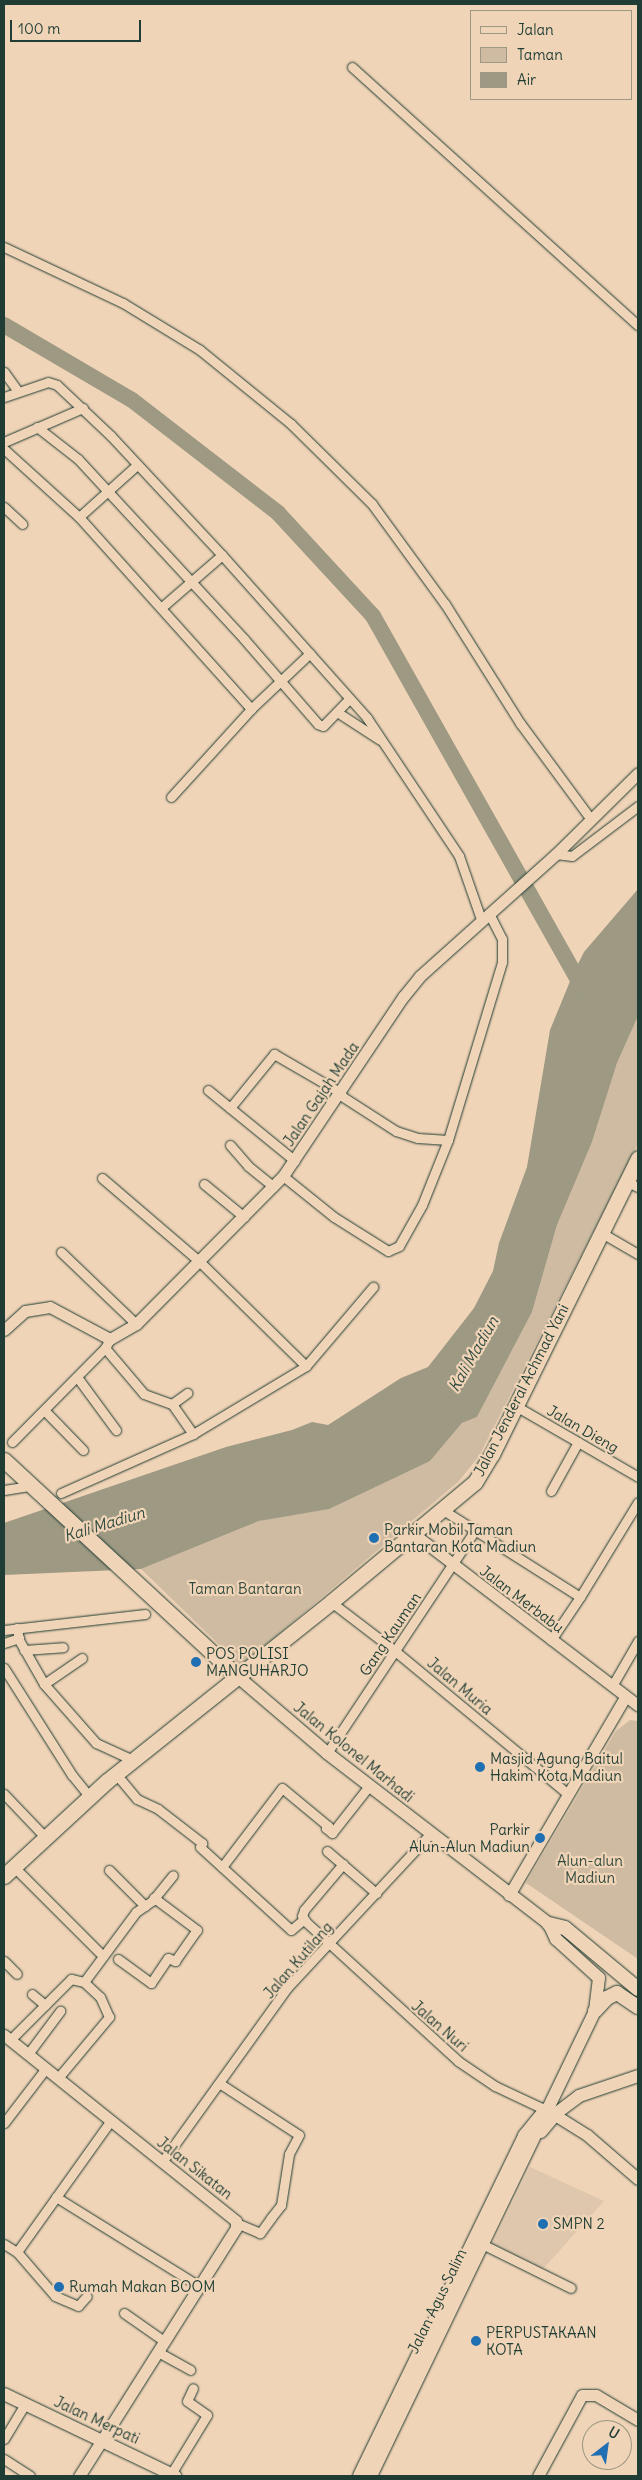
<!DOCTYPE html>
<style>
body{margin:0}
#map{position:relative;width:642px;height:2480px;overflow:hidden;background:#f0d4b7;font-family:Delius,sans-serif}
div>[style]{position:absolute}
.built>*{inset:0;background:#dec7ac}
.green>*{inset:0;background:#cebba2}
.water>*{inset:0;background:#9d9983}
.river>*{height:16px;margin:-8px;padding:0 8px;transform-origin:8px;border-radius:8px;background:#9d9983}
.roads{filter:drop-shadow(0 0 1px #1f3d34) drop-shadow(0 0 1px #1f3d34)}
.minor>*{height:9px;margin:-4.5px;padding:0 4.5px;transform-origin:4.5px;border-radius:4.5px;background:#f0d4b7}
.tertiary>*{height:11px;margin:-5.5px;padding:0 5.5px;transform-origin:5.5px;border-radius:5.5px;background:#f0d4b7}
.secondary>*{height:12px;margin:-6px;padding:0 6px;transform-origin:6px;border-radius:6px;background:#f0d4b7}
.primary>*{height:14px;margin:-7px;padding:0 7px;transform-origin:7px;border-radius:7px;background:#f0d4b7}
.trunk>*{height:15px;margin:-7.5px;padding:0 7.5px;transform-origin:7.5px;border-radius:7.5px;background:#f0d4b7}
.dots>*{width:14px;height:14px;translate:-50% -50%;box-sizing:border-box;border:2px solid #f0d4b7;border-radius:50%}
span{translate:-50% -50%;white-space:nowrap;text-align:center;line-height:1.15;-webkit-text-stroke:4.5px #f0d4b7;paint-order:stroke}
.street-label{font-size:15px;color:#1f3d34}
.poi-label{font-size:15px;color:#1f3d34}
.left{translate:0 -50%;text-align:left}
.right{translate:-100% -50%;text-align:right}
.park-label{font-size:15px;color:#304a3f}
.water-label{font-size:16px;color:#324b40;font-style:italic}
.frame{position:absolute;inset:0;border:5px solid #1f3d34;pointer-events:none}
.legend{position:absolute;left:470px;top:10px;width:162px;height:90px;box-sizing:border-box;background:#f0d4b7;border:1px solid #9c9883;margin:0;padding:6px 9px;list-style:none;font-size:15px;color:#1f3d34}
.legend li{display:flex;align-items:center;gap:10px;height:25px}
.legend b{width:25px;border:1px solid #9c9883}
.north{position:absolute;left:582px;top:2420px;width:50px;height:50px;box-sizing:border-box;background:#f0d4b7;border:1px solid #9c9883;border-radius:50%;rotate:30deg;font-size:14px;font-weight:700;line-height:20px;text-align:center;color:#1f3d34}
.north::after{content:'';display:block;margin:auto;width:18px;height:22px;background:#1f6fb2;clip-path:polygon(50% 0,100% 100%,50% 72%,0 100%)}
.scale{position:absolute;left:10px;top:20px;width:131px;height:22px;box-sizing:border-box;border:2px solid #1f3d34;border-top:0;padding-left:6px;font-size:15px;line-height:18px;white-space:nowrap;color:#1f3d34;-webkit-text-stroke:4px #f0d4b7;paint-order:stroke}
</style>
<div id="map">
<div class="built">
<i style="clip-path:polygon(530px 2167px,604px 2201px,543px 2269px,491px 2247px)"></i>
</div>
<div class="green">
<i style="clip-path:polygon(638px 1016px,638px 1144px,479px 1456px,459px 1481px,241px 1666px,141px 1569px,259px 1521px,281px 1516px,430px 1461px,462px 1423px,477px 1417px,532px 1312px,557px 1225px,592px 1142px,617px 1063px)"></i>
<i style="clip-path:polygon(630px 1720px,638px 1721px,638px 1959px,526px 1883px,616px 1731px)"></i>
</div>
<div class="water">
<i style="clip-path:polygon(638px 889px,638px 1016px,617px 1063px,592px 1142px,557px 1225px,532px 1312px,477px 1417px,462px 1423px,430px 1461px,329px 1509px,259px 1521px,141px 1569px,4px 1575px,4px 1523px,226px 1447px,292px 1430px,312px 1422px,328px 1425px,401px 1378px,428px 1367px,474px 1308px,493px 1271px,499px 1243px,527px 1167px,550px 1030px,573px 974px,584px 952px)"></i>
</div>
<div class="river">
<i style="left:4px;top:325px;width:148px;rotate:30.4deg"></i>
<i style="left:132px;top:400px;width:185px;rotate:37.7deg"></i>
<i style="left:278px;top:513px;width:140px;rotate:47.3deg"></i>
<i style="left:373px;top:616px;width:430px;rotate:60.6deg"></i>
</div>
<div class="roads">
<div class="minor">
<i style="left:352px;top:67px;width:385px;rotate:42.1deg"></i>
<i style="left:4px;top:247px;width:132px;rotate:25.2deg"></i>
<i style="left:123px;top:303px;width:90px;rotate:31.4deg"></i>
<i style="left:200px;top:350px;width:117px;rotate:39.1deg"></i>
<i style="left:291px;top:424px;width:114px;rotate:44.6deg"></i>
<i style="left:372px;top:504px;width:124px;rotate:53.9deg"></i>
<i style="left:445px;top:604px;width:141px;rotate:57.8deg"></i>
<i style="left:520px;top:723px;width:118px;rotate:53.6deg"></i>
<i style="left:4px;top:372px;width:22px;rotate:54deg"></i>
<i style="left:4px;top:397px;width:46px;rotate:-18.8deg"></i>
<i style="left:48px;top:382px;width:9px;rotate:18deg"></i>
<i style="left:57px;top:385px;width:74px;rotate:43.4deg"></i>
<i style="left:111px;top:436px;width:163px;rotate:47deg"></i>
<i style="left:222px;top:555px;width:218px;rotate:48.3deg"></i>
<i style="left:367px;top:718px;width:166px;rotate:56.3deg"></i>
<i style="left:459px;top:856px;width:67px;rotate:70.8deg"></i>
<i style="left:37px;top:427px;width:52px;rotate:38deg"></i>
<i style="left:78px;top:459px;width:245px;rotate:47.3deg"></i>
<i style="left:244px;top:639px;width:113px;rotate:49deg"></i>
<i style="left:318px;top:724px;width:5px;rotate:22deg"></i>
<i style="left:323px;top:726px;width:37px;rotate:-46deg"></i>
<i style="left:4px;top:442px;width:86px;rotate:-23.3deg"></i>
<i style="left:4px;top:449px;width:101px;rotate:42.2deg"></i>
<i style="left:79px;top:517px;width:258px;rotate:48.1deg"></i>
<i style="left:4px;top:507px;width:25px;rotate:43deg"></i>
<i style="left:79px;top:517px;width:78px;rotate:-41.9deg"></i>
<i style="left:162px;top:607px;width:79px;rotate:-40.9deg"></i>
<i style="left:337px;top:712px;width:51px;rotate:33.1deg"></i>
<i style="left:171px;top:797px;width:119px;rotate:-47.7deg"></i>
<i style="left:251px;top:709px;width:81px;rotate:-43.5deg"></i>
<i style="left:556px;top:854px;width:16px;rotate:7deg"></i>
<i style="left:572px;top:856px;width:83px;rotate:-37.1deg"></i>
<i style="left:208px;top:1090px;width:112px;rotate:39.2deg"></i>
<i style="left:340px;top:1095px;width:67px;rotate:32.7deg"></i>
<i style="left:396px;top:1131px;width:23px;rotate:18deg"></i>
<i style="left:418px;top:1138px;width:30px;rotate:4deg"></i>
<i style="left:230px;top:1108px;width:70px;rotate:-50.8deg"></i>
<i style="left:274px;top:1054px;width:78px;rotate:30.2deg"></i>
<i style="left:230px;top:1145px;width:28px;rotate:49deg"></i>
<i style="left:248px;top:1166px;width:33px;rotate:39deg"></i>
<i style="left:283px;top:1176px;width:65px;rotate:38.8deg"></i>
<i style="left:334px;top:1217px;width:64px;rotate:32.2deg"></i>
<i style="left:388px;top:1251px;width:12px;rotate:-24deg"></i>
<i style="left:399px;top:1246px;width:47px;rotate:-60.7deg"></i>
<i style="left:422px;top:1205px;width:70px;rotate:-68.2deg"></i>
<i style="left:448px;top:1140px;width:186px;rotate:-73.1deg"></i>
<i style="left:502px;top:962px;width:23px;rotate:-90deg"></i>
<i style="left:502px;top:939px;width:29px;rotate:-117deg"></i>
<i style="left:102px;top:1178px;width:129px;rotate:40.6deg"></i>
<i style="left:200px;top:1262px;width:148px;rotate:44.5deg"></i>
<i style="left:626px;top:1181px;width:13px;rotate:27deg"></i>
<i style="left:204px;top:1184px;width:52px;rotate:39.5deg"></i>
<i style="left:600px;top:1232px;width:44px;rotate:30.1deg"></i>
<i style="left:61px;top:1252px;width:104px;rotate:43.8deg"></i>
<i style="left:105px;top:1348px;width:60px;rotate:49.7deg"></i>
<i style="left:144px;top:1394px;width:30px;rotate:20deg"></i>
<i style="left:172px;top:1404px;width:37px;rotate:55deg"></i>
<i style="left:77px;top:1377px;width:66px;rotate:53.7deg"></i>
<i style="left:172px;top:1404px;width:19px;rotate:-36deg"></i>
<i style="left:514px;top:1405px;width:143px;rotate:30.1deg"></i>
<i style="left:44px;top:1410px;width:56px;rotate:45.7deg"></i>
<i style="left:12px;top:1442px;width:132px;rotate:-45.3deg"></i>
<i style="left:105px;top:1348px;width:10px;rotate:-61deg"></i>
<i style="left:4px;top:1490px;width:25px;rotate:-9deg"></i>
<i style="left:551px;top:1491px;width:56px;rotate:-61.1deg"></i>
<i style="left:61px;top:1493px;width:145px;rotate:-24.1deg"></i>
<i style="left:193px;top:1434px;width:132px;rotate:-31deg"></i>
<i style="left:306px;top:1366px;width:104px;rotate:-49.7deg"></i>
<i style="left:443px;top:1510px;width:162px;rotate:32.4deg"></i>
<i style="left:580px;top:1597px;width:52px;rotate:124deg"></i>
<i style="left:580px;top:1597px;width:111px;rotate:-58.6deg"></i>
<i style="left:331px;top:1602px;width:81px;rotate:37.4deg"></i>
<i style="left:395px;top:1651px;width:224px;rotate:39.6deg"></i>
<i style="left:17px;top:1628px;width:12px;rotate:81deg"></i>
<i style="left:19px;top:1640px;width:51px;rotate:60.4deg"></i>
<i style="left:44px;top:1684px;width:79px;rotate:48.6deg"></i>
<i style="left:96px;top:1743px;width:41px;rotate:24.7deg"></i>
<i style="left:4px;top:1630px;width:142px;rotate:-6.5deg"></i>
<i style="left:4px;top:1643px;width:16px;rotate:-18deg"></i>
<i style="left:24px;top:1650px;width:39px;rotate:-4deg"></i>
<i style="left:4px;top:1668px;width:127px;rotate:57.6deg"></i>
<i style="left:72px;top:1775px;width:28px;rotate:51deg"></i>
<i style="left:44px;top:1684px;width:46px;rotate:-34.4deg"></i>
<i style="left:612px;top:1686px;width:52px;rotate:-60deg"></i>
<i style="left:327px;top:1753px;width:268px;rotate:-56.4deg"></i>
<i style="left:116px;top:1774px;width:33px;rotate:50deg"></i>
<i style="left:137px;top:1799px;width:23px;rotate:25deg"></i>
<i style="left:158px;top:1809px;width:56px;rotate:37.7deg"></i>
<i style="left:202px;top:1843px;width:4px;rotate:117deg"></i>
<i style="left:200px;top:1847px;width:123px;rotate:42.4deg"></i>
<i style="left:291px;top:1930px;width:17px;rotate:-40deg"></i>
<i style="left:4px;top:1794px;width:59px;rotate:46.4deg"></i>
<i style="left:327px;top:1851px;width:65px;rotate:40.6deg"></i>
<i style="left:343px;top:1864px;width:60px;rotate:130.3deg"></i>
<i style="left:304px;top:1910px;width:6px;rotate:108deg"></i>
<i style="left:302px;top:1916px;width:7px;rotate:56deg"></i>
<i style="left:306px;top:1922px;width:206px;rotate:42.4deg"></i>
<i style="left:458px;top:2061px;width:45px;rotate:34deg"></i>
<i style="left:495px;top:2086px;width:56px;rotate:25.2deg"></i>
<i style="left:14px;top:1867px;width:126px;rotate:45deg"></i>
<i style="left:222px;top:1867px;width:99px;rotate:-52.8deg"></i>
<i style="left:282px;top:1788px;width:60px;rotate:39.6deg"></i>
<i style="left:328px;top:1826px;width:3px;rotate:135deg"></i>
<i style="left:326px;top:1828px;width:8px;rotate:40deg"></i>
<i style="left:332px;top:1833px;width:60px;rotate:-51.8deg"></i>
<i style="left:109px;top:1870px;width:51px;rotate:45deg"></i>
<i style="left:118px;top:1959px;width:41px;rotate:36deg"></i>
<i style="left:151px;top:1983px;width:30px;rotate:-56deg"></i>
<i style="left:168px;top:1958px;width:8px;rotate:23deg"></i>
<i style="left:175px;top:1961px;width:38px;rotate:-55deg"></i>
<i style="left:197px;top:1930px;width:54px;rotate:-143.3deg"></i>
<i style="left:4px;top:1961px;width:18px;rotate:45deg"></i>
<i style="left:84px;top:1982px;width:87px;rotate:-53.4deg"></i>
<i style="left:136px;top:1912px;width:19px;rotate:-35deg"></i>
<i style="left:152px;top:1901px;width:33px;rotate:-51deg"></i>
<i style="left:45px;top:2005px;width:37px;rotate:-45deg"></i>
<i style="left:71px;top:1979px;width:13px;rotate:13deg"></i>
<i style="left:10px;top:2040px;width:49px;rotate:-45deg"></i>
<i style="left:45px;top:2005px;width:17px;rotate:-140deg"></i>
<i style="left:28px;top:2054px;width:54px;rotate:-53.3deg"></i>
<i style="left:58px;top:2078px;width:80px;rotate:-50.1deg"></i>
<i style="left:109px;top:2017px;width:22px;rotate:-114deg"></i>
<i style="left:100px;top:1997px;width:22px;rotate:-137deg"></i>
<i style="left:219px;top:2083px;width:95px;rotate:33deg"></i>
<i style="left:299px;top:2135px;width:21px;rotate:118deg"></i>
<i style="left:289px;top:2154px;width:52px;rotate:98.9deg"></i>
<i style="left:281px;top:2205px;width:16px;rotate:128deg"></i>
<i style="left:271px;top:2218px;width:19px;rotate:126deg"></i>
<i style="left:260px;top:2233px;width:26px;rotate:-157deg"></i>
<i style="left:4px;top:2123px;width:69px;rotate:-52.6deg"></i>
<i style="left:162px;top:2162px;width:214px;rotate:-54.3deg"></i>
<i style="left:287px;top:1988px;width:210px;rotate:-47.1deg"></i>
<i style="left:56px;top:2197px;width:168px;rotate:31.9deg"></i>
<i style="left:4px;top:2244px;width:15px;rotate:32deg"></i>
<i style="left:17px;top:2252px;width:58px;rotate:49.2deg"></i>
<i style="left:55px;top:2296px;width:25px;rotate:23deg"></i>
<i style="left:78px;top:2306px;width:13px;rotate:-48deg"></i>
<i style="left:482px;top:2244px;width:99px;rotate:26.3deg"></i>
<i style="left:17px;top:2252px;width:162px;rotate:-54.5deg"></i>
<i style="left:124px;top:2313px;width:49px;rotate:35deg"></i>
<i style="left:158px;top:2352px;width:37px;rotate:29deg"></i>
<i style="left:4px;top:2439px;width:41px;rotate:-59deg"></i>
<i style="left:4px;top:2459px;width:31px;rotate:33deg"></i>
<i style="left:171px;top:2474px;width:69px;rotate:-58.6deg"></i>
<i style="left:207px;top:2415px;width:24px;rotate:-145deg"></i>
<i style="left:187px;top:2401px;width:14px;rotate:-65deg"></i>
</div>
<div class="tertiary">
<i style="left:4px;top:1330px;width:28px;rotate:-42deg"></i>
<i style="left:25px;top:1311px;width:25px;rotate:-9deg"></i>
<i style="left:50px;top:1307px;width:68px;rotate:28.1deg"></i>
<i style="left:110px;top:1339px;width:30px;rotate:-30deg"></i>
<i style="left:136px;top:1324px;width:209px;rotate:-45.2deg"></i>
<i style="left:283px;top:1176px;width:216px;rotate:-56.2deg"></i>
<i style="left:403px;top:997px;width:27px;rotate:-51deg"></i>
<i style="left:420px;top:976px;width:183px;rotate:-41.9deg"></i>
<i style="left:556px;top:854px;width:115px;rotate:-44.6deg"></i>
<i style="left:414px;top:1534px;width:282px;rotate:37.4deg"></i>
<i style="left:509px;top:1895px;width:229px;rotate:-59.6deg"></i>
<i style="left:4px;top:2035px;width:297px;rotate:38.7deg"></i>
<i style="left:236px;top:2221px;width:7px;rotate:90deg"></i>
<i style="left:236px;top:2228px;width:294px;rotate:122.3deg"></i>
<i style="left:555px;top:2115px;width:38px;rotate:32deg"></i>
<i style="left:587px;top:2135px;width:67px;rotate:40.8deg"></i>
<i style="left:538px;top:2476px;width:92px;rotate:-61.5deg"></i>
<i style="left:582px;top:2395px;width:14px"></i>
<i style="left:596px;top:2395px;width:49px;rotate:30.8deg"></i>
</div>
<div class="secondary">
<i style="left:237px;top:1676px;width:118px;rotate:40.5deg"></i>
<i style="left:327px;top:1753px;width:280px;rotate:37.6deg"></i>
<i style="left:549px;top:1924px;width:17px;rotate:65deg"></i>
<i style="left:556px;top:1939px;width:58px;rotate:42.2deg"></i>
<i style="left:599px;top:1978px;width:33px;rotate:97deg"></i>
<i style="left:595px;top:2011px;width:516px;rotate:115.72deg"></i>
<i style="left:541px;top:2132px;width:26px;rotate:-50deg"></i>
<i style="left:558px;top:2112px;width:26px;rotate:-37deg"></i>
<i style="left:579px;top:2096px;width:62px;rotate:-18.7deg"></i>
<i style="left:4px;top:2394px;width:190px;rotate:25.6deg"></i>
</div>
<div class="primary">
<i style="left:549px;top:1924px;width:16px;rotate:14deg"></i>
<i style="left:565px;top:1928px;width:95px;rotate:39.9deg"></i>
<i style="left:595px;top:2011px;width:18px;rotate:-47deg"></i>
<i style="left:607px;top:1998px;width:11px;rotate:-27deg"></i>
<i style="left:617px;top:1993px;width:25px;rotate:34deg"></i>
<i style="left:360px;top:2476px;width:378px;rotate:-64.1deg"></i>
<i style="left:525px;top:2136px;width:33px;rotate:-51deg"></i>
</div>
<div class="trunk">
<i style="left:4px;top:1460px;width:318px;rotate:42.8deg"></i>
<i style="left:4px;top:1876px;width:140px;rotate:-42.7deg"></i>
<i style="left:107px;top:1781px;width:287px;rotate:-38.6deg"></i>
<i style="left:331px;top:1602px;width:187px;rotate:-39.8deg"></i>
<i style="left:475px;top:1482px;width:33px;rotate:-59deg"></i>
<i style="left:492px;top:1454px;width:330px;rotate:-63.7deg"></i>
</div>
</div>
<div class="dots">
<i style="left:374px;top:1538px;background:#1f6fb2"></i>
<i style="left:196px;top:1662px;background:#1f6fb2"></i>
<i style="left:480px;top:1767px;background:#1f6fb2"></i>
<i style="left:540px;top:1838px;background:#1f6fb2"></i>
<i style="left:543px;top:2224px;background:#1f6fb2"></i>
<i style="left:59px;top:2287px;background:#1f6fb2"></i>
<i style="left:476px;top:2341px;background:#1f6fb2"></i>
</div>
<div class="street-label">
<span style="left:321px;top:1094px;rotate:-56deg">Jalan Gajah Mada</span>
<span style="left:521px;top:1390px;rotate:-63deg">Jalan Jenderal Achmad Yani</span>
<span style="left:583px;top:1429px;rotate:30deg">Jalan Dieng</span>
<span style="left:522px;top:1599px;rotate:37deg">Jalan Merbabu</span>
<span style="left:390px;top:1634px;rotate:-56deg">Gang Kauman</span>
<span style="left:460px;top:1686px;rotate:40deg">Jalan Muria</span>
<span style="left:354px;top:1752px;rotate:39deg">Jalan Kolonel Marhadi</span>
<span style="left:298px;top:1960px;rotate:-49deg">Jalan Kutilang</span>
<span style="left:440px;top:2026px;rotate:41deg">Jalan Nuri</span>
<span style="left:195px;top:2168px;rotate:38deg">Jalan Sikatan</span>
<span style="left:437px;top:2301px;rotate:-64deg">Jalan Agus Salim</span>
<span style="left:97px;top:2420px;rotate:25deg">Jalan Merpati</span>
</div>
<div class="poi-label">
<span class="left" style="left:384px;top:1538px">Parkir Mobil Taman<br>Bantaran Kota Madiun</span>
<span class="left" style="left:206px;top:1662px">POS POLISI<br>MANGUHARJO</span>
<span class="left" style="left:490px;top:1767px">Masjid Agung Baitul<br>Hakim Kota Madiun</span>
<span class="right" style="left:530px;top:1838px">Parkir<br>Alun-Alun Madiun</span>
<span class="left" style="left:553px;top:2224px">SMPN 2</span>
<span class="left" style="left:69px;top:2287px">Rumah Makan BOOM</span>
<span class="left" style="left:486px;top:2341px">PERPUSTAKAAN<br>KOTA</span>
</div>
<div class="park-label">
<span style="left:245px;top:1589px">Taman Bantaran</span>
<span style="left:590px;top:1869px">Alun-alun<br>Madiun</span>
</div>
<div class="water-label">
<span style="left:473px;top:1354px;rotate:-60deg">Kali Madiun</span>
<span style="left:104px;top:1524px;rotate:-17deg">Kali Madiun</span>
</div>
<div class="frame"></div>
<ul class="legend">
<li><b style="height:6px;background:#f0d4b7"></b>Jalan</li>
<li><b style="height:14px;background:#cebba2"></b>Taman</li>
<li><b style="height:14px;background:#9d9983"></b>Air</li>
</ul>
<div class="north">U</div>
<div class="scale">100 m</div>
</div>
